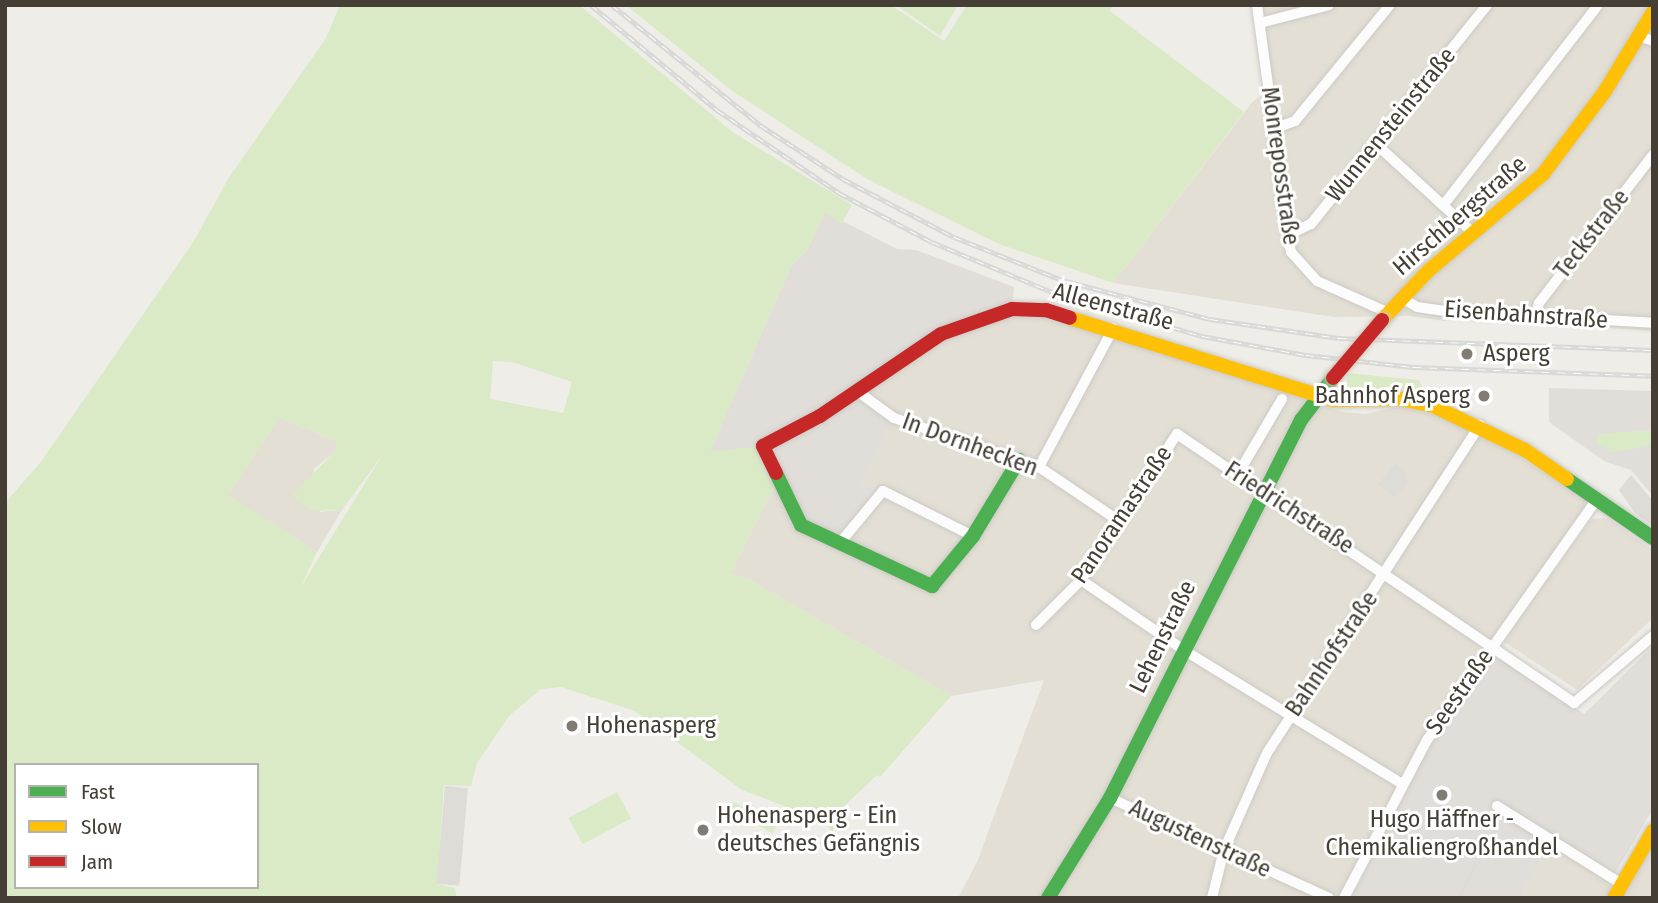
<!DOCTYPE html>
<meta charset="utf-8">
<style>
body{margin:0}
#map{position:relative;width:1658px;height:903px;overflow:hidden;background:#eeede8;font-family:"Fira Sans Condensed",sans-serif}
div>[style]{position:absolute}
.residential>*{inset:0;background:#e3dfd5}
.industrial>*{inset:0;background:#e1ded9}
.green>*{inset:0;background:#dbeac6;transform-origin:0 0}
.parking>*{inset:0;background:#dddcd7;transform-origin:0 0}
.roads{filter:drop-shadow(0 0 2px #cccac5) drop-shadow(0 0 2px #cccac5)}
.street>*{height:10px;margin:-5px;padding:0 5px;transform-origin:5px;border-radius:5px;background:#fcfcfc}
.fast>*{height:14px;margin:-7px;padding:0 7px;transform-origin:7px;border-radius:7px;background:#4caf50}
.slow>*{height:14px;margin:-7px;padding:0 7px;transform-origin:7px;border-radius:7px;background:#ffc107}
.jam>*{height:14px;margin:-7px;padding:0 7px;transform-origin:7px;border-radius:7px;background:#c62828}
.rail>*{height:5px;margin-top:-2.5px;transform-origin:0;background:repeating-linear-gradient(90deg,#fff 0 8px,#d8d8d7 0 16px);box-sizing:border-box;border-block:2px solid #d8d8d7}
.bridges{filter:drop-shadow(0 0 2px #cecabe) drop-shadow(0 0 2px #cecabe)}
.jam-bridge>*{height:14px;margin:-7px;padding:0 7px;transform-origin:7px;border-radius:7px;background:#c62828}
.dots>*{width:19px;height:19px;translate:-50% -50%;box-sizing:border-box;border:4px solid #fff;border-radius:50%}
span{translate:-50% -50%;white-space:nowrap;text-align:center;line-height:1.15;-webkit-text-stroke:6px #fff;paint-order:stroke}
.street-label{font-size:24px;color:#443e34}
.poi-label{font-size:24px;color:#443e34}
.left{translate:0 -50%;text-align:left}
.right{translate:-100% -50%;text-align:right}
.frame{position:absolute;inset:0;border:7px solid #443e34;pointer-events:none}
.legend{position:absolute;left:14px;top:763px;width:245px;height:126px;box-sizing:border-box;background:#fff;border:2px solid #b4b2ae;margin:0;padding:9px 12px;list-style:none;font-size:21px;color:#443e34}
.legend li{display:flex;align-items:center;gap:14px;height:35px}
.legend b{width:35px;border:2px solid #b4b2ae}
</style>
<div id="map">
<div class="residential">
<i style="clip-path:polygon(1257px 5px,1653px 5px,1653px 331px,1453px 316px,1445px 321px,1409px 316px,1334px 317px,1113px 283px,1254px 100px,1269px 93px)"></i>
<i style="clip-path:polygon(1046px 310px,1319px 396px,1326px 407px,1343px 412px,1364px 414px,1403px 406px,1449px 419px,1515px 454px,1591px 504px,1427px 740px,1344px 898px,958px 898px,977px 862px,1044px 680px,951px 696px,750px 580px,730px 573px,777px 482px,883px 491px,859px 484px,857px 391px,969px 321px)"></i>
<i style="clip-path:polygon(280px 418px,336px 441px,337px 450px,314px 469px,320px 512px,342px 510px,317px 552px,227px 495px)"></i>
<i style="clip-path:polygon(1608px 518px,1653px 551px,1653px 618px,1577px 690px,1503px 641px,1591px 519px)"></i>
<i style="clip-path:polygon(1653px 831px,1653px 898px,1520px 898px,1552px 840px,1622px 884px)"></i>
</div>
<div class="industrial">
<i style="clip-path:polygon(825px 212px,897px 249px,916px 250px,1014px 287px,1012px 309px,969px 321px,857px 391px,894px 418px,860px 484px,883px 491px,839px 544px,806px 529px,777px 483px,709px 453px,792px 264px,806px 252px)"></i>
<i style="clip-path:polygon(1549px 388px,1653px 391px,1653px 496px,1631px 470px,1604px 461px,1549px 422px)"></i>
<i style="clip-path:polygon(1653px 646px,1653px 809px,1614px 875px,1554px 837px,1520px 898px,1351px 898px,1427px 751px,1494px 653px,1584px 714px)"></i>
</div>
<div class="green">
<i style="clip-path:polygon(evenodd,340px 5px,579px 5px,734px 133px,852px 205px,842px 223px,825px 212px,806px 252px,792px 264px,710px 452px,763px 446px,777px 482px,731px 573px,750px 580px,951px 696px,880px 777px,877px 775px,835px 815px,833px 832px,821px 820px,742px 790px,635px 711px,561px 687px,541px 689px,509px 716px,477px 763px,471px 786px,444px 785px,437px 884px,455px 888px,457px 898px,5px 898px,5px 503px,40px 463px,194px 241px,228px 179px,326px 38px,340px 5px,493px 361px,512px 362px,572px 382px,563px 413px,490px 399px,493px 361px,340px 5px,280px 418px,336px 441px,336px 450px,292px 496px,312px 511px,342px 510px,383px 454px,300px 588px,317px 552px,228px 495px,280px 418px,340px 5px,16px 765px,257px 765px,257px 887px,16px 887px,16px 765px)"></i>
<i style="clip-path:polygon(626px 5px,891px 5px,944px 41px,967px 5px,1113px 5px,1110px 11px,1244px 112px,1113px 283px,999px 244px,867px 179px,731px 90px)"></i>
<i style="clip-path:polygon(896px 5px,958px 5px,940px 36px)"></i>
<i style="clip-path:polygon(1348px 373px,1419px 380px,1425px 393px,1351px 390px,1346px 382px)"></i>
<i style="clip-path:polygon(1653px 430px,1653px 444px,1633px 449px,1611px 452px,1597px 443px,1600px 434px)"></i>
<i style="left:617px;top:792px;width:30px;height:55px;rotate:62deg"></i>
<i style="clip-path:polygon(733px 802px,777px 825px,772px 833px,727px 807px)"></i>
</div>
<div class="parking">
<i style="clip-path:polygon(1395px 463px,1408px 474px,1405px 478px,1409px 482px,1395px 498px,1378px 484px)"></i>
<i style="clip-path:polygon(1631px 475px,1653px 501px,1653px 526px,1635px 513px,1619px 490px)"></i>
<i style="left:445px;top:786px;width:23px;height:98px;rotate:5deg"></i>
<i style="left:1499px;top:815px;width:4px;height:97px;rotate:27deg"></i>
</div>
<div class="roads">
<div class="street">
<i style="left:1257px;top:5px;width:249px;rotate:82.2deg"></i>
<i style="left:1291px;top:252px;width:39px;rotate:48deg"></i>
<i style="left:1317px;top:281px;width:79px;rotate:24deg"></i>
<i style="left:1260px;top:23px;width:71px;rotate:-14.6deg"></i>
<i style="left:1641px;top:37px;width:13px;rotate:18deg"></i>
<i style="left:1273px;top:129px;width:23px;rotate:-20deg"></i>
<i style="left:1295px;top:121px;width:150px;rotate:-50.7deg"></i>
<i style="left:1376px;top:144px;width:132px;rotate:42.5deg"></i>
<i style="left:1445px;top:203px;width:250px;rotate:-52.3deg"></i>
<i style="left:1288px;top:235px;width:25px;rotate:-26deg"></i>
<i style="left:1311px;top:224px;width:281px;rotate:-51.2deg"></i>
<i style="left:1402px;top:298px;width:17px;rotate:31deg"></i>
<i style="left:1417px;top:307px;width:30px;rotate:8deg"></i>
<i style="left:1447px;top:311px;width:206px;rotate:3.3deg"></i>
<i style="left:1536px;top:315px;width:12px;rotate:-76deg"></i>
<i style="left:1539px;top:303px;width:187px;rotate:-52.4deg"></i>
<i style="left:857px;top:391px;width:46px;rotate:36.1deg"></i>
<i style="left:894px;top:418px;width:153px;rotate:18.7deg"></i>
<i style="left:1039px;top:467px;width:97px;rotate:34deg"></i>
<i style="left:1039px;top:467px;width:157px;rotate:-61.8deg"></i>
<i style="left:1238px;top:474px;width:87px;rotate:-59.6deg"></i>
<i style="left:839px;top:544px;width:69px;rotate:-50.3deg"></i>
<i style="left:883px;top:491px;width:101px;rotate:26.6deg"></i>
<i style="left:1081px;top:580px;width:122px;rotate:34.3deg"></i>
<i style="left:1182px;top:649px;width:257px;rotate:31.5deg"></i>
<i style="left:1036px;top:625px;width:64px;rotate:-45deg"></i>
<i style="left:1081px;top:580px;width:175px;rotate:-56.7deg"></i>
<i style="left:1177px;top:434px;width:480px;rotate:34.1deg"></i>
<i style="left:1574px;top:703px;width:104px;rotate:-40.3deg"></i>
<i style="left:1110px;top:798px;width:241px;rotate:24.5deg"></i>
<i style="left:1497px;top:806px;width:147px;rotate:32deg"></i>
<i style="left:1212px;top:898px;width:49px;rotate:-76deg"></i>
<i style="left:1224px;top:850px;width:106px;rotate:-66.1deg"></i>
<i style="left:1267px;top:753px;width:391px;rotate:-57deg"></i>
<i style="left:1344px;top:898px;width:178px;rotate:-62.3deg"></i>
<i style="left:1427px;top:740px;width:295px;rotate:-54.8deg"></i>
</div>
<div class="fast">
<i style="left:776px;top:473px;width:58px;rotate:64.3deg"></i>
<i style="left:801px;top:525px;width:145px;rotate:25deg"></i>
<i style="left:932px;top:586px;width:65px;rotate:-50.6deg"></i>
<i style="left:973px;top:536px;width:89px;rotate:-58.8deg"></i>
<i style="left:1567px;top:479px;width:104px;rotate:34.5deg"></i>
<i style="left:1048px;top:898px;width:118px;rotate:-58.2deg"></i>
<i style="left:1110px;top:798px;width:424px;rotate:-63.2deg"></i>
<i style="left:1301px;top:420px;width:53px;rotate:-52.7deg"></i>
</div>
<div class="slow">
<i style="left:1070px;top:318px;width:275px;rotate:17.3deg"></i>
<i style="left:1333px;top:400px;width:68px;rotate:-0.8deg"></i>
<i style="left:1401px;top:399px;width:33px;rotate:12deg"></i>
<i style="left:1433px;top:406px;width:102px;rotate:25.6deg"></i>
<i style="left:1525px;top:450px;width:51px;rotate:34.6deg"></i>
<i style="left:1382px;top:320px;width:67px;rotate:-46.8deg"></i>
<i style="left:1428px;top:271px;width:150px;rotate:-40.1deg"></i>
<i style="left:1543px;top:174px;width:104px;rotate:-53.2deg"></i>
<i style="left:1605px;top:91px;width:92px;rotate:-58.7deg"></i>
<i style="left:1614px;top:898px;width:78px;rotate:-59.8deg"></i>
</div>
<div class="jam">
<i style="left:776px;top:473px;width:30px;rotate:-116deg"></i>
<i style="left:763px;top:446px;width:64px;rotate:-27.8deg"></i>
<i style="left:820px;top:416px;width:146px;rotate:-34.1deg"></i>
<i style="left:941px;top:334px;width:75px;rotate:-19.4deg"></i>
<i style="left:1012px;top:309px;width:34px;rotate:2deg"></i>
<i style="left:1046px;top:310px;width:25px;rotate:18deg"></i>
</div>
</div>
<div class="rail">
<i style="left:591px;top:5px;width:164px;rotate:39.8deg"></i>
<i style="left:717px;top:110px;width:148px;rotate:34.2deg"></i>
<i style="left:839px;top:193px;width:105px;rotate:27.8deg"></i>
<i style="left:932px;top:242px;width:128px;rotate:22.6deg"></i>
<i style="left:1050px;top:291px;width:159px;rotate:16.5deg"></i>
<i style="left:1202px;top:336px;width:106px;rotate:10.4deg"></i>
<i style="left:1306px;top:355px;width:108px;rotate:6.4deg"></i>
<i style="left:1413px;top:367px;width:240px;rotate:2.1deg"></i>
<i style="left:612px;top:5px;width:191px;rotate:39deg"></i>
<i style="left:760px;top:125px;width:99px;rotate:33deg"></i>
<i style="left:843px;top:179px;width:125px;rotate:27.6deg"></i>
<i style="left:954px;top:237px;width:116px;rotate:21.7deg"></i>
<i style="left:1062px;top:280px;width:153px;rotate:14.8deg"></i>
<i style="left:1210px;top:319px;width:130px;rotate:8.4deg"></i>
<i style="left:1339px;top:338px;width:314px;rotate:2.2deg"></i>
</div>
<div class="bridges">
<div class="jam-bridge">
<i style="left:1333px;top:378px;width:76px;rotate:-49.8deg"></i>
</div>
</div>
<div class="dots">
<i style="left:1467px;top:354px;background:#807b73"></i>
<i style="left:1484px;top:396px;background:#807b73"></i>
<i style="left:572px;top:726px;background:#807b73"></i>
<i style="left:1442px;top:795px;background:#807b73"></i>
<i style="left:703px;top:830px;background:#807b73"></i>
</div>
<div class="street-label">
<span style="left:1391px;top:125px;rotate:-51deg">Wunnensteinstraße</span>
<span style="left:1280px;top:166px;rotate:82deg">Monreposstraße</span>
<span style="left:1460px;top:216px;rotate:-41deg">Hirschbergstraße</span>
<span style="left:1592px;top:234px;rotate:-52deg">Teckstraße</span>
<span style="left:1113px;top:307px;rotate:15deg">Alleenstraße</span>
<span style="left:1526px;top:315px;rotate:4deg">Eisenbahnstraße</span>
<span style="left:970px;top:445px;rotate:20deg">In Dornhecken</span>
<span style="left:1289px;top:508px;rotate:33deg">Friedrichstraße</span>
<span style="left:1122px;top:515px;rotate:-56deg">Panoramastraße</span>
<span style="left:1163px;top:637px;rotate:-64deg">Lehenstraße</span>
<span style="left:1332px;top:654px;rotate:-56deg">Bahnhofstraße</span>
<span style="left:1460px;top:692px;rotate:-55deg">Seestraße</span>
<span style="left:1200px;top:839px;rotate:25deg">Augustenstraße</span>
</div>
<div class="poi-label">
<span class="left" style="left:1483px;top:354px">Asperg</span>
<span class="right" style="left:1470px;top:396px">Bahnhof Asperg</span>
<span class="left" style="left:586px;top:726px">Hohenasperg</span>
<span class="left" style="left:717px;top:830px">Hohenasperg - Ein<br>deutsches Gefängnis</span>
<span style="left:1442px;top:834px">Hugo Häffner -<br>Chemikaliengroßhandel</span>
</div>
<div class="frame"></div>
<ul class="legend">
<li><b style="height:9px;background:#4caf50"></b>Fast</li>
<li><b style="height:9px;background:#ffc107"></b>Slow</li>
<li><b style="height:9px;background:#c62828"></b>Jam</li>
</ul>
</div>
